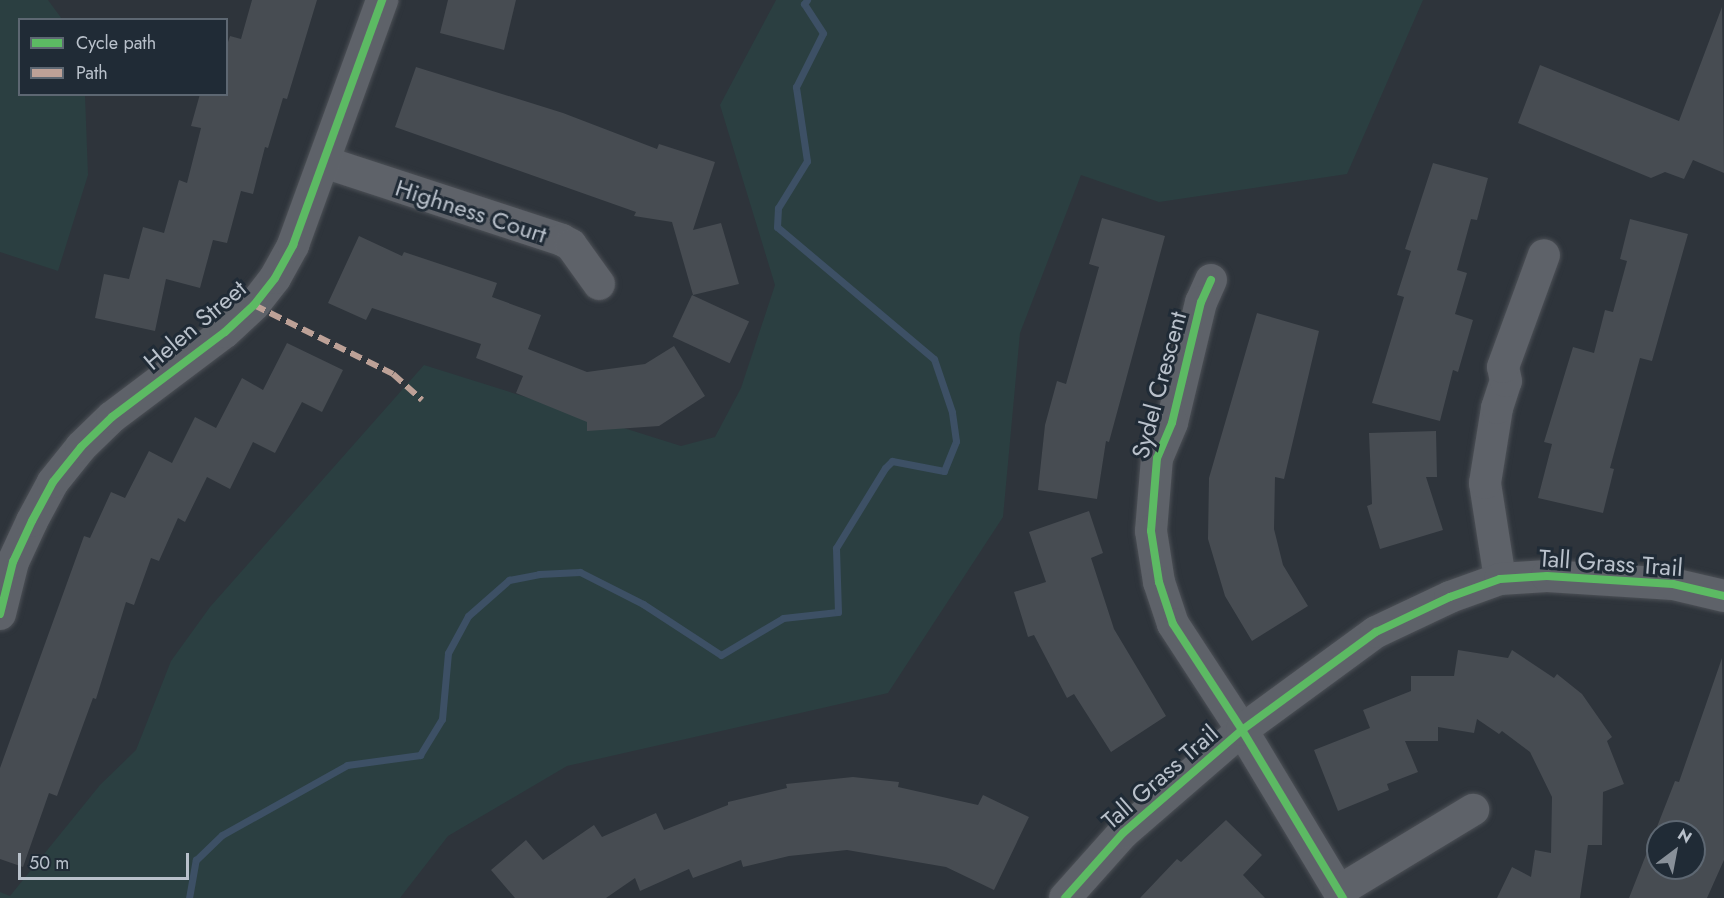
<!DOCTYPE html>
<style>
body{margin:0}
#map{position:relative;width:1724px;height:898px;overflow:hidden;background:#2e343b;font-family:Jost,sans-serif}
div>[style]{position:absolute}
.green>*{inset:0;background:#2b3f41}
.stream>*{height:7px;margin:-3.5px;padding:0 3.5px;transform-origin:3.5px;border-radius:3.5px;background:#3d5065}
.building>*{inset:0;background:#474c52;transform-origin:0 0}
.roads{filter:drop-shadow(0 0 2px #4c5056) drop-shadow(0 0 2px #4c5056)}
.minor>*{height:32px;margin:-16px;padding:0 16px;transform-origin:16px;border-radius:16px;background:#5e6269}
.quiet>*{height:6px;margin-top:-3px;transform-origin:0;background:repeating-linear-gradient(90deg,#bda197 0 12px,transparent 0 18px)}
.cycleway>*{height:8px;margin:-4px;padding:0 4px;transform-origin:4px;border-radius:4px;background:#5cba63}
span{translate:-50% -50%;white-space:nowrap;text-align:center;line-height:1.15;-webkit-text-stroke:6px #202b36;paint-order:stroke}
.street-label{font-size:24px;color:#b9c1cb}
.legend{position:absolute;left:18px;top:18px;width:210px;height:78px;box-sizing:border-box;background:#202b36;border:2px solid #5d6772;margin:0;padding:8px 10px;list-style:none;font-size:18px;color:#b9c1cb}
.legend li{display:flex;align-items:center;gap:12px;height:30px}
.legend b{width:30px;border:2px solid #5d6772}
.north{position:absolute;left:1646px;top:820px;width:60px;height:60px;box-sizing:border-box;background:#202b36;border:2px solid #5d6772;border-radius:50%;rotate:32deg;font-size:16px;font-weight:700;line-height:24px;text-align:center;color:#b9c1cb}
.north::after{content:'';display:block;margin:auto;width:21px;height:27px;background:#889099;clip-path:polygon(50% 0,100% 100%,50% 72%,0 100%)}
.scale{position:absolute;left:18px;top:853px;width:171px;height:27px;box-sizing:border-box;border:3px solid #b9c1cb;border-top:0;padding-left:8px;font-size:18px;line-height:21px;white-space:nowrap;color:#b9c1cb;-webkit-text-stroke:4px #202b36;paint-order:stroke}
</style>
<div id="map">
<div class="green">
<i style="clip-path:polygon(0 0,48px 0,62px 19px,20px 20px,20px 94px,85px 95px,88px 175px,58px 271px,0 252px)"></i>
<i style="clip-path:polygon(776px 0,1423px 0,1347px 174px,1159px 202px,1081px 175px,1020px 333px,1003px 517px,888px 693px,567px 766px,448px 836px,400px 898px,0 898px,0 892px,10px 896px,100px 785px,136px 750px,171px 661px,210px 607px,424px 365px,681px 446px,715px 437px,741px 388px,775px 285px,720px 105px)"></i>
</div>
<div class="stream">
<i style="left:189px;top:898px;width:39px;rotate:-80deg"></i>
<i style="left:196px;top:860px;width:36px;rotate:-44deg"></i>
<i style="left:222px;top:835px;width:143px;rotate:-29.2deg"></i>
<i style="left:347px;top:765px;width:74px;rotate:-7.8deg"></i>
<i style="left:420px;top:755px;width:42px;rotate:-58.6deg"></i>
<i style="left:442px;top:719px;width:66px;rotate:-84.8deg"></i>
<i style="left:448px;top:653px;width:42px;rotate:-61.6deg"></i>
<i style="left:468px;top:616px;width:55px;rotate:-41.3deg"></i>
<i style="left:509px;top:580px;width:31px;rotate:-11deg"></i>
<i style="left:539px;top:574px;width:41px;rotate:-2.8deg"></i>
<i style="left:580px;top:572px;width:71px;rotate:26.9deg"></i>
<i style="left:643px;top:604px;width:93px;rotate:33.2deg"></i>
<i style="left:721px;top:655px;width:72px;rotate:-30.8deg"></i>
<i style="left:783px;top:618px;width:55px;rotate:-6.2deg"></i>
<i style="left:838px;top:612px;width:64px;rotate:-91.8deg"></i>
<i style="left:836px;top:548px;width:94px;rotate:-58.5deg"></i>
<i style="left:885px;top:468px;width:10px;rotate:-45deg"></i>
<i style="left:892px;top:461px;width:53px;rotate:10.9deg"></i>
<i style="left:944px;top:471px;width:32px;rotate:-68deg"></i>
<i style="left:956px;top:441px;width:29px;rotate:-98deg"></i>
<i style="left:952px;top:412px;width:56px;rotate:-108.8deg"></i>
<i style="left:934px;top:359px;width:205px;rotate:-139.9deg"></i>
<i style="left:777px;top:227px;width:19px;rotate:-87deg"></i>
<i style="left:778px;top:208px;width:55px;rotate:-58.3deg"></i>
<i style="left:807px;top:161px;width:75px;rotate:-98.5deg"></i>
<i style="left:796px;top:87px;width:60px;rotate:-63.4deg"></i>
<i style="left:823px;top:33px;width:35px;rotate:-123deg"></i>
<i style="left:804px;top:4px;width:5px;rotate:-53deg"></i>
</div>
<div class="building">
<i style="clip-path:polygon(252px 0,317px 0,287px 99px,283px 98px,268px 148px,265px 147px,253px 194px,241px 191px,227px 243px,213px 240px,200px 288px,166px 279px,155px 331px,95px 318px,104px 274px,129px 279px,143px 227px,164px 233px,179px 180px,187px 183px,201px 128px,191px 126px,200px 94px,226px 94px,226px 48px,230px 36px,241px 39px)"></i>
<i style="clip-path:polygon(448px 0,516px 0,504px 50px,440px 33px)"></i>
<i style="clip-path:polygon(1722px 7px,1724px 173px,1693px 160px,1684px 179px,1665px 172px,1651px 178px,1518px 123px,1540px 65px,1679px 121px)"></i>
<i style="clip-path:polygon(416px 67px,563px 113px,657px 149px,659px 144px,715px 162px,693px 230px,721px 223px,739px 284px,693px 295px,672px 222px,634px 216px,636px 212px,395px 127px)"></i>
<i style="clip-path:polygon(1433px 163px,1488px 178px,1477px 220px,1471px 219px,1457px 270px,1467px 273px,1455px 314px,1473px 320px,1458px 372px,1453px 370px,1440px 421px,1372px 403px,1404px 297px,1397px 295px,1411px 251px,1405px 249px)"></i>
<i style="clip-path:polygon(1102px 218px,1165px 236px,1109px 442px,1106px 441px,1097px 499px,1038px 490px,1045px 425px,1057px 381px,1066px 384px,1099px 267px,1089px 264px)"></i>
<i style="clip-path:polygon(1630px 219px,1688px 234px,1652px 361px,1640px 358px,1610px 468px,1614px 469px,1603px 513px,1538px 498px,1552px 444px,1544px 442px,1573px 347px,1594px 353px,1605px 310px,1613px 312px,1627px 261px,1620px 259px)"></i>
<i style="clip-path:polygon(359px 236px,402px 256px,404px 252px,497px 283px,492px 297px,541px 315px,528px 349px,587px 372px,645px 364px,674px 346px,705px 396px,659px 426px,587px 431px,587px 422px,516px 393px,523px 376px,476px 358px,481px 344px,372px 308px,366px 320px,328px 303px)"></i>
<i style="left:692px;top:295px;width:63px;height:46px;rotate:25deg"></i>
<i style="clip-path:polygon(1257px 313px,1319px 331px,1284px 479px,1275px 477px,1274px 529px,1283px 565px,1308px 606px,1252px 641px,1225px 596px,1208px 539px,1209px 478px)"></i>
<i style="clip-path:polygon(287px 343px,343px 370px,322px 412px,302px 402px,275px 453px,253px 442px,230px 489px,207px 477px,185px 522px,178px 518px,159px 561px,151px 558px,134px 605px,126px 602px,96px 699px,93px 698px,57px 796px,49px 793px,23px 867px,0 859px,0 768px,84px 536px,90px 538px,111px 492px,125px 498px,149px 451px,172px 463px,195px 417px,216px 428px,242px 378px,263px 390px)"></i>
<i style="clip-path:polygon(1436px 431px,1437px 477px,1426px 477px,1443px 530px,1380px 549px,1367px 506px,1372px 504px,1369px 433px)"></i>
<i style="clip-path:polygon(1089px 511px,1103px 553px,1091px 558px,1114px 629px,1166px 716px,1111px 752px,1074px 694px,1067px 698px,1034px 635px,1028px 637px,1014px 592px,1046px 582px,1029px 532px)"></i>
<i style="clip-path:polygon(1458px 650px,1508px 658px,1512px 650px,1554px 678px,1557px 674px,1582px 694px,1612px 737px,1607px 741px,1624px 784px,1603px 792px,1602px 845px,1588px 845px,1580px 898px,1497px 898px,1512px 867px,1531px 877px,1535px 850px,1551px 853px,1552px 797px,1530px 752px,1502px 731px,1499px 734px,1477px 719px,1474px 733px,1438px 727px,1438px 741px,1405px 741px,1418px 772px,1387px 784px,1389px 790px,1338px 811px,1314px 750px,1370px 728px,1363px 710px,1411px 691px,1411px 676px,1454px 676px)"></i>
<i style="clip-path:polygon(evenodd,1722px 658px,1724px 860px,1707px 898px,1629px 898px,1675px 781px,1679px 782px,1722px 658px,1658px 832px,1694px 832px,1694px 868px,1658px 868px,1658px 832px)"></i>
<i style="clip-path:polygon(853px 777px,899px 782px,898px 787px,978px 805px,983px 795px,1029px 817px,994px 890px,946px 867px,847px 850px,789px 856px,743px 867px,741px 860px,693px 878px,689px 869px,640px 891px,635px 878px,606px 898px,515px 898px,491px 870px,526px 840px,543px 860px,594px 825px,602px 837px,656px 813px,664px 830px,728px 805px,728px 802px,787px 788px,786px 784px)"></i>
<i style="clip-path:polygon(1226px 820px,1262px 855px,1243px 875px,1265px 898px,1140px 898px,1177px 859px,1181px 862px)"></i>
</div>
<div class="roads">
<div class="minor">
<i style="left:324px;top:162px;width:250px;rotate:18.1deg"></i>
<i style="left:562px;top:240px;width:10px;rotate:29deg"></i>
<i style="left:571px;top:245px;width:48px;rotate:54.3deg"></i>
<i style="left:1211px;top:280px;width:24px;rotate:114deg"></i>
<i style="left:1201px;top:302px;width:124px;rotate:103.5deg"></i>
<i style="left:1172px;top:423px;width:38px;rotate:113deg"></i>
<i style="left:1157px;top:458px;width:73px;rotate:94.7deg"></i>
<i style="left:1151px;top:531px;width:52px;rotate:81.1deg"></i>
<i style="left:1159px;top:582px;width:44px;rotate:71.6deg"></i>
<i style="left:1173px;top:624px;width:126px;rotate:56.9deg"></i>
<i style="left:1242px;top:730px;width:196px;rotate:59deg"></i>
<i style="left:1500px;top:579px;width:97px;rotate:-98.9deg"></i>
<i style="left:1485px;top:483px;width:76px;rotate:-80.9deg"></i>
<i style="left:1497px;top:408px;width:28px;rotate:-72deg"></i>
<i style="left:1506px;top:381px;width:14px;rotate:-102deg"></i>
<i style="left:1503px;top:367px;width:119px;rotate:-69.9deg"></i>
<i style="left:0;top:614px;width:54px;rotate:-76deg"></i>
<i style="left:13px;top:562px;width:45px;rotate:-65.1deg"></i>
<i style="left:32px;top:521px;width:44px;rotate:-61.7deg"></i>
<i style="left:53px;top:482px;width:45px;rotate:-51.3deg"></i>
<i style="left:81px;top:447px;width:43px;rotate:-44.1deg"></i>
<i style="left:112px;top:417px;width:141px;rotate:-37deg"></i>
<i style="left:225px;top:332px;width:40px;rotate:-43deg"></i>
<i style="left:254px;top:305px;width:34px;rotate:-52deg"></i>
<i style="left:275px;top:278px;width:38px;rotate:-61deg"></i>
<i style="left:293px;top:245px;width:261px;rotate:-70deg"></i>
<i style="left:1339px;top:891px;width:157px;rotate:-31.2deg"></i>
<i style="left:1065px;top:898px;width:87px;rotate:-48.3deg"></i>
<i style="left:1123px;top:833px;width:157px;rotate:-40.9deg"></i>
<i style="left:1242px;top:730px;width:166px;rotate:-36.2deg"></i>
<i style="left:1376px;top:632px;width:82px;rotate:-25.3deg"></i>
<i style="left:1450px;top:597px;width:53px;rotate:-19.8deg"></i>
<i style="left:1500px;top:579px;width:47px;rotate:-3.7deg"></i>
<i style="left:1547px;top:576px;width:126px;rotate:3.6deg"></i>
<i style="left:1673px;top:584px;width:52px;rotate:13.2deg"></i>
</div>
</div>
<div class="quiet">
<i style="left:254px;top:305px;width:155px;rotate:26.4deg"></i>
<i style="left:393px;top:374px;width:39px;rotate:42deg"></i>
</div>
<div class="cycleway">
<i style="left:1211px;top:280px;width:24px;rotate:114deg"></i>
<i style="left:1201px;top:302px;width:124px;rotate:103.5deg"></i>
<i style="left:1172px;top:423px;width:38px;rotate:113deg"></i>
<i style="left:1157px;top:458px;width:73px;rotate:94.7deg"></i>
<i style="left:1151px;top:531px;width:52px;rotate:81.1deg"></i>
<i style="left:1159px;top:582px;width:44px;rotate:71.6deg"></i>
<i style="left:1173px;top:624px;width:126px;rotate:56.9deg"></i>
<i style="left:1242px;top:730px;width:196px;rotate:59deg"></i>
<i style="left:0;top:614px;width:54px;rotate:-76deg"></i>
<i style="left:13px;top:562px;width:45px;rotate:-65.1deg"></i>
<i style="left:32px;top:521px;width:44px;rotate:-61.7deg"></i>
<i style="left:53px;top:482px;width:45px;rotate:-51.3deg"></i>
<i style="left:81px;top:447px;width:43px;rotate:-44.1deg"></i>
<i style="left:112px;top:417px;width:141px;rotate:-37deg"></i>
<i style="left:225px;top:332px;width:40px;rotate:-43deg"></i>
<i style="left:254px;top:305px;width:34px;rotate:-52deg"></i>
<i style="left:275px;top:278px;width:38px;rotate:-61deg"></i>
<i style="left:293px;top:245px;width:261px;rotate:-70deg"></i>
<i style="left:1065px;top:898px;width:87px;rotate:-48.3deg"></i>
<i style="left:1123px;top:833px;width:157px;rotate:-40.9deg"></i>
<i style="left:1242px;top:730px;width:166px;rotate:-36.2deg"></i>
<i style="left:1376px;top:632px;width:82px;rotate:-25.3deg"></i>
<i style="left:1450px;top:597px;width:53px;rotate:-19.8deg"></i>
<i style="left:1500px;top:579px;width:47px;rotate:-3.7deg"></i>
<i style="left:1547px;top:576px;width:126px;rotate:3.6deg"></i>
<i style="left:1673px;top:584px;width:52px;rotate:13.2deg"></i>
</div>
<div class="street-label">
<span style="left:471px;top:211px;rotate:18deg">Highness Court</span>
<span style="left:195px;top:325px;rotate:-40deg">Helen Street</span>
<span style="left:1159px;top:385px;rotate:-75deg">Sydel Crescent</span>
<span style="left:1611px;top:563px;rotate:4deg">Tall Grass Trail</span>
<span style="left:1160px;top:777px;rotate:-41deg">Tall Grass Trail</span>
</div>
<ul class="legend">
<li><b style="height:8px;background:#5cba63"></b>Cycle path</li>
<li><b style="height:8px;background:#bda197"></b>Path</li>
</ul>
<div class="north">N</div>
<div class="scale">50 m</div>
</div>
